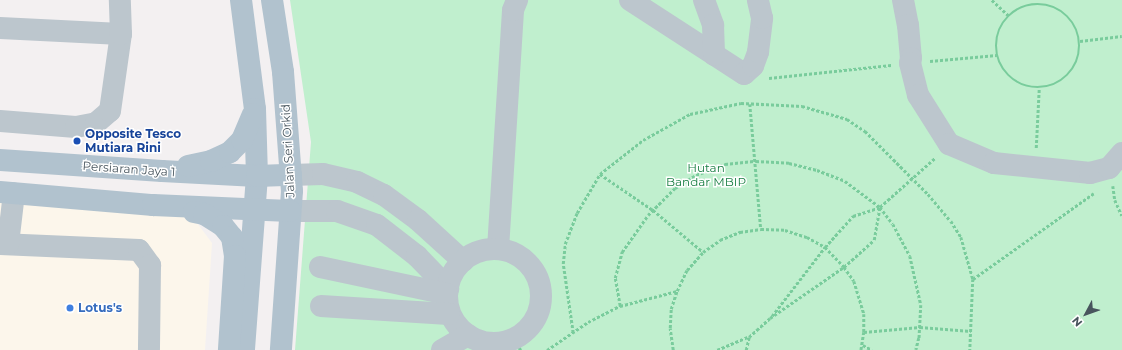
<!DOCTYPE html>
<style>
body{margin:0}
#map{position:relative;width:1122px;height:350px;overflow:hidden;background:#f3f0f1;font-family:Montserrat,sans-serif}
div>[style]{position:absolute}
.commercial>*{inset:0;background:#fcf6eb}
.green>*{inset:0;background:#c0efce}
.path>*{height:2.5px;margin-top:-1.25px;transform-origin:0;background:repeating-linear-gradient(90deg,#79cc9c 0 3px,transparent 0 5px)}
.path>.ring{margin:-1.25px;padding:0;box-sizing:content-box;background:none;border:2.5px solid #79cc9c;border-radius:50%}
.minor>*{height:22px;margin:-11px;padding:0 11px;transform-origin:11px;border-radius:11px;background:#bcc6cd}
.minor>.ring{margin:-11px;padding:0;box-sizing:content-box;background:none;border:22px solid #bcc6cd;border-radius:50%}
.major>*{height:22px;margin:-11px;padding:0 11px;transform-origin:11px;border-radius:11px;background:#b1c2ce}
.dots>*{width:11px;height:11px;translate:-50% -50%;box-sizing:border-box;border:2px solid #fff;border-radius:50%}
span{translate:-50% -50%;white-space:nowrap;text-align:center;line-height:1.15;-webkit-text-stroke:3px #fff;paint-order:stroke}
.transit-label{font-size:12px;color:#164399;font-weight:700}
.left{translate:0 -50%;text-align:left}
.street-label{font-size:12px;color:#48555d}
.park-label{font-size:12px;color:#197f43}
.shop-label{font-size:12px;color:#366cbe;font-weight:700}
.north{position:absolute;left:1066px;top:294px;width:40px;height:40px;-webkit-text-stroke:3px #fff;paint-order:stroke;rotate:229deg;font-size:11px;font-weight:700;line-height:16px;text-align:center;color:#48555d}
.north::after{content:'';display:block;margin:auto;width:14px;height:18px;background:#48555d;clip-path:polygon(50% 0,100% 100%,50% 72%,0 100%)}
</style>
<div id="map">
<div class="commercial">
<i style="clip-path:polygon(0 199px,172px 206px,197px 223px,212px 243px,205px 350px,0 350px)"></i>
</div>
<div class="green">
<i style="clip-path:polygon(290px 0,1122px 0,1122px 350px,295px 350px,311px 142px)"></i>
</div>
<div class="path">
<i style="left:992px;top:0;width:23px;rotate:43deg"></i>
<i class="ring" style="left:996px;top:4px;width:81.5px;height:81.5px"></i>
<i style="left:1080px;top:41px;width:42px;rotate:-6.8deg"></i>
<i style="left:930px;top:61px;width:67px;rotate:-5.1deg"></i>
<i style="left:769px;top:78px;width:123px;rotate:-6.1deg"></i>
<i style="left:750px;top:104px;width:125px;rotate:85deg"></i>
<i style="left:1036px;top:148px;width:60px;rotate:-87.1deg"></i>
<i style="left:600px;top:174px;width:64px;rotate:34.2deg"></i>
<i style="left:653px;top:210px;width:65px;rotate:40deg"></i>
<i style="left:1113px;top:186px;width:14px;rotate:82deg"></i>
<i style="left:1115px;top:200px;width:17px;rotate:66deg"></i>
<i style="left:973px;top:279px;width:148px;rotate:-35.4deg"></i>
<i style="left:620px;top:306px;width:28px;rotate:-100deg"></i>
<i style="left:615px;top:278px;width:27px;rotate:-75deg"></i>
<i style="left:622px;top:252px;width:45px;rotate:-54.9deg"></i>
<i style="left:648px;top:215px;width:38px;rotate:-45deg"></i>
<i style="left:675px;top:188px;width:25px;rotate:-32deg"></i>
<i style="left:696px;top:175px;width:31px;rotate:-21deg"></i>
<i style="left:725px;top:164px;width:31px;rotate:-6deg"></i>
<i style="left:756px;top:161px;width:33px;rotate:3deg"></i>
<i style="left:789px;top:163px;width:29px;rotate:14deg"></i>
<i style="left:817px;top:170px;width:30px;rotate:21deg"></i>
<i style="left:845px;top:181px;width:44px;rotate:36.6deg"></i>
<i style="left:880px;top:207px;width:21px;rotate:53deg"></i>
<i style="left:893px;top:224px;width:36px;rotate:62deg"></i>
<i style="left:910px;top:256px;width:50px;rotate:77.3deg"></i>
<i style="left:921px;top:305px;width:33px;rotate:93deg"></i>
<i style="left:919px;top:338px;width:12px;rotate:104deg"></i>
<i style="left:772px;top:316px;width:87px;rotate:-52.5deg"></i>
<i style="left:825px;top:247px;width:42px;rotate:-47.9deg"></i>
<i style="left:853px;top:216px;width:28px;rotate:-18deg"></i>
<i style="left:864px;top:332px;width:56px;rotate:-5.1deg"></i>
<i style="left:920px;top:327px;width:51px;rotate:4.5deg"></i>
<i style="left:573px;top:333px;width:70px;rotate:-98.2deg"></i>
<i style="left:563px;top:264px;width:20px;rotate:-84deg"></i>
<i style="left:565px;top:244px;width:33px;rotate:-69deg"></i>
<i style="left:577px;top:213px;width:45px;rotate:-59.5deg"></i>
<i style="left:600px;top:174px;width:55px;rotate:-38.3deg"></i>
<i style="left:643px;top:140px;width:54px;rotate:-29deg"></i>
<i style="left:690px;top:114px;width:52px;rotate:-12.2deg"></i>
<i style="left:741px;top:103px;width:61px;rotate:2.8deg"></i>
<i style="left:802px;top:106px;width:47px;rotate:16.1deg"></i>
<i style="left:847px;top:119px;width:22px;rotate:34deg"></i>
<i style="left:865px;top:131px;width:89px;rotate:45deg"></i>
<i style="left:928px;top:194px;width:35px;rotate:50deg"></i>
<i style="left:951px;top:221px;width:19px;rotate:58deg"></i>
<i style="left:961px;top:237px;width:44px;rotate:74.1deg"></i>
<i style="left:973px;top:279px;width:71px;rotate:92.4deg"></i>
<i style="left:514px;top:339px;width:13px;rotate:58deg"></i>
<i style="left:863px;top:345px;width:10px;rotate:29deg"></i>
<i style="left:547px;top:350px;width:50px;rotate:-34.3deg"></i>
<i style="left:588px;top:322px;width:36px;rotate:-27deg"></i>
<i style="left:620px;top:306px;width:59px;rotate:-14.7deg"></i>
<i style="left:673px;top:350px;width:22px;rotate:-98deg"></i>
<i style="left:670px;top:328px;width:19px;rotate:-87deg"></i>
<i style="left:671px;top:309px;width:19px;rotate:-72deg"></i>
<i style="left:677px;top:291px;width:23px;rotate:-65deg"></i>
<i style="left:687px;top:270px;width:24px;rotate:-48deg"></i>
<i style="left:703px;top:252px;width:21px;rotate:-35deg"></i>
<i style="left:720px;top:240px;width:22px;rotate:-22deg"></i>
<i style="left:740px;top:232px;width:21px;rotate:-8deg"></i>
<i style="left:761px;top:229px;width:24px;rotate:2deg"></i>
<i style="left:785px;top:230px;width:23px;rotate:18deg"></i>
<i style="left:807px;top:237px;width:21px;rotate:29deg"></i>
<i style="left:825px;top:247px;width:28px;rotate:46deg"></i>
<i style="left:844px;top:267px;width:17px;rotate:54deg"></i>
<i style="left:854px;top:281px;width:34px;rotate:73deg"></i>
<i style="left:864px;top:314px;width:18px;rotate:90deg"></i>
<i style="left:864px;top:332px;width:18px;rotate:99deg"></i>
<i style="left:717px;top:350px;width:34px;rotate:-23deg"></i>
<i style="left:746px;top:350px;width:13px;rotate:-77deg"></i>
<i style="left:749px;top:337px;width:28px;rotate:-42deg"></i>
<i style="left:770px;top:318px;width:90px;rotate:-34.6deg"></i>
<i style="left:844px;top:267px;width:40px;rotate:-42deg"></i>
<i style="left:874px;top:240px;width:34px;rotate:-80deg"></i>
<i style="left:880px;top:207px;width:74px;rotate:-41.7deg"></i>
</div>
<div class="minor">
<i style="left:630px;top:0;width:136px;rotate:33deg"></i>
<i style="left:744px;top:74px;width:12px;rotate:-42deg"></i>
<i style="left:753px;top:66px;width:15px;rotate:-70deg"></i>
<i style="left:758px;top:52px;width:34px;rotate:-83deg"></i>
<i style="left:762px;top:18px;width:18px;rotate:-103deg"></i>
<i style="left:704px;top:0;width:27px;rotate:70deg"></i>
<i style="left:713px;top:25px;width:30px;rotate:88deg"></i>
<i style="left:903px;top:0;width:25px;rotate:79deg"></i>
<i style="left:908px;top:25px;width:33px;rotate:85deg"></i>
<i style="left:911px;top:58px;width:5px;rotate:101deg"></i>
<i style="left:910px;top:63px;width:33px;rotate:76deg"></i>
<i style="left:918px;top:95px;width:58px;rotate:57.7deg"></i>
<i style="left:949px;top:144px;width:49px;rotate:22.9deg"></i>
<i style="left:994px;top:163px;width:97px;rotate:5.9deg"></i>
<i style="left:1090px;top:173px;width:20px;rotate:-15deg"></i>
<i style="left:1109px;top:168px;width:20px;rotate:-49deg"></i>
<i style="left:0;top:28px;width:121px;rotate:2.8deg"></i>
<i style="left:0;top:121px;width:76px;rotate:4.5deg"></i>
<i style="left:76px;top:127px;width:20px;rotate:-11deg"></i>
<i style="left:96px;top:123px;width:18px;rotate:-41deg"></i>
<i style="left:110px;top:111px;width:78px;rotate:-81.9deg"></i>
<i style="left:121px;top:34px;width:34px;rotate:-92deg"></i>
<i style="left:291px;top:175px;width:32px;rotate:-2deg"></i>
<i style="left:323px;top:174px;width:35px;rotate:13deg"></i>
<i style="left:357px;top:182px;width:30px;rotate:26deg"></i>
<i style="left:384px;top:195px;width:42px;rotate:36.3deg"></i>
<i style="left:418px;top:220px;width:61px;rotate:42.3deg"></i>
<i style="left:290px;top:211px;width:47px"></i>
<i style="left:337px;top:211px;width:42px;rotate:19.3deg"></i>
<i style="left:377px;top:225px;width:51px;rotate:37.8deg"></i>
<i style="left:417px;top:256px;width:45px;rotate:45.9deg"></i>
<i style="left:0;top:244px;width:139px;rotate:2.5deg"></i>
<i style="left:139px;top:250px;width:19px;rotate:54deg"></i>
<i style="left:150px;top:265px;width:85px;rotate:90.7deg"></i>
<i style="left:8px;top:244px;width:51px;rotate:-83.3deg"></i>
<i style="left:498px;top:249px;width:239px;rotate:-86.4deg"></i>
<i style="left:513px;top:10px;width:11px;rotate:-68deg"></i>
<i class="ring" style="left:447px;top:249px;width:72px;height:72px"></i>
<i style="left:320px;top:267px;width:130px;rotate:12deg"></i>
<i style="left:321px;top:306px;width:128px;rotate:3.6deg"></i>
<i style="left:442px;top:350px;width:30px;rotate:-30deg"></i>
</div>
<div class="major">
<i style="left:241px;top:0;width:110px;rotate:82.7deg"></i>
<i style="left:255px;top:109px;width:67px;rotate:88.3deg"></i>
<i style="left:257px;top:176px;width:174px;rotate:94.3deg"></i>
<i style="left:272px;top:0;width:73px;rotate:81.3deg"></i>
<i style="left:283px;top:72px;width:119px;rotate:85.7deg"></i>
<i style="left:292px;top:191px;width:159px;rotate:94deg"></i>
<i style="left:0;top:160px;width:162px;rotate:3.9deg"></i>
<i style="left:162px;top:171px;width:95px;rotate:3deg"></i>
<i style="left:257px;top:176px;width:34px;rotate:-2deg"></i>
<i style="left:188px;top:166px;width:24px;rotate:-12deg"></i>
<i style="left:211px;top:161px;width:21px;rotate:-25deg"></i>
<i style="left:230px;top:152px;width:17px;rotate:-45deg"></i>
<i style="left:242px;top:140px;width:28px;rotate:-67deg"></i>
<i style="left:0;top:192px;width:154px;rotate:4.9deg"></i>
<i style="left:153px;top:205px;width:137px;rotate:2.5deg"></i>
<i style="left:194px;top:212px;width:10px;rotate:11deg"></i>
<i style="left:204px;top:214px;width:22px;rotate:32deg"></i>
<i style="left:223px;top:226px;width:14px;rotate:51deg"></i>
<i style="left:232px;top:237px;width:19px;rotate:81deg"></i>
<i style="left:235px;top:256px;width:94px;rotate:93.7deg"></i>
</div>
<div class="dots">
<i style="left:77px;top:141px;background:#1a4fb4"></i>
<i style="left:70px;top:308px;background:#3f7fe0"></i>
</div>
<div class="transit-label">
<span class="left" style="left:85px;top:141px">Opposite Tesco<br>Mutiara Rini</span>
</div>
<div class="street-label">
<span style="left:288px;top:151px;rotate:-93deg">Jalan Seri Orkid</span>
<span style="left:129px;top:169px;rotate:4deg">Persiaran Jaya 1</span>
</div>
<div class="park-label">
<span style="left:706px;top:175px">Hutan<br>Bandar MBIP</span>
</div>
<div class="shop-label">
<span class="left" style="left:78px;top:308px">Lotus's</span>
</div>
<div class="north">N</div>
</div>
